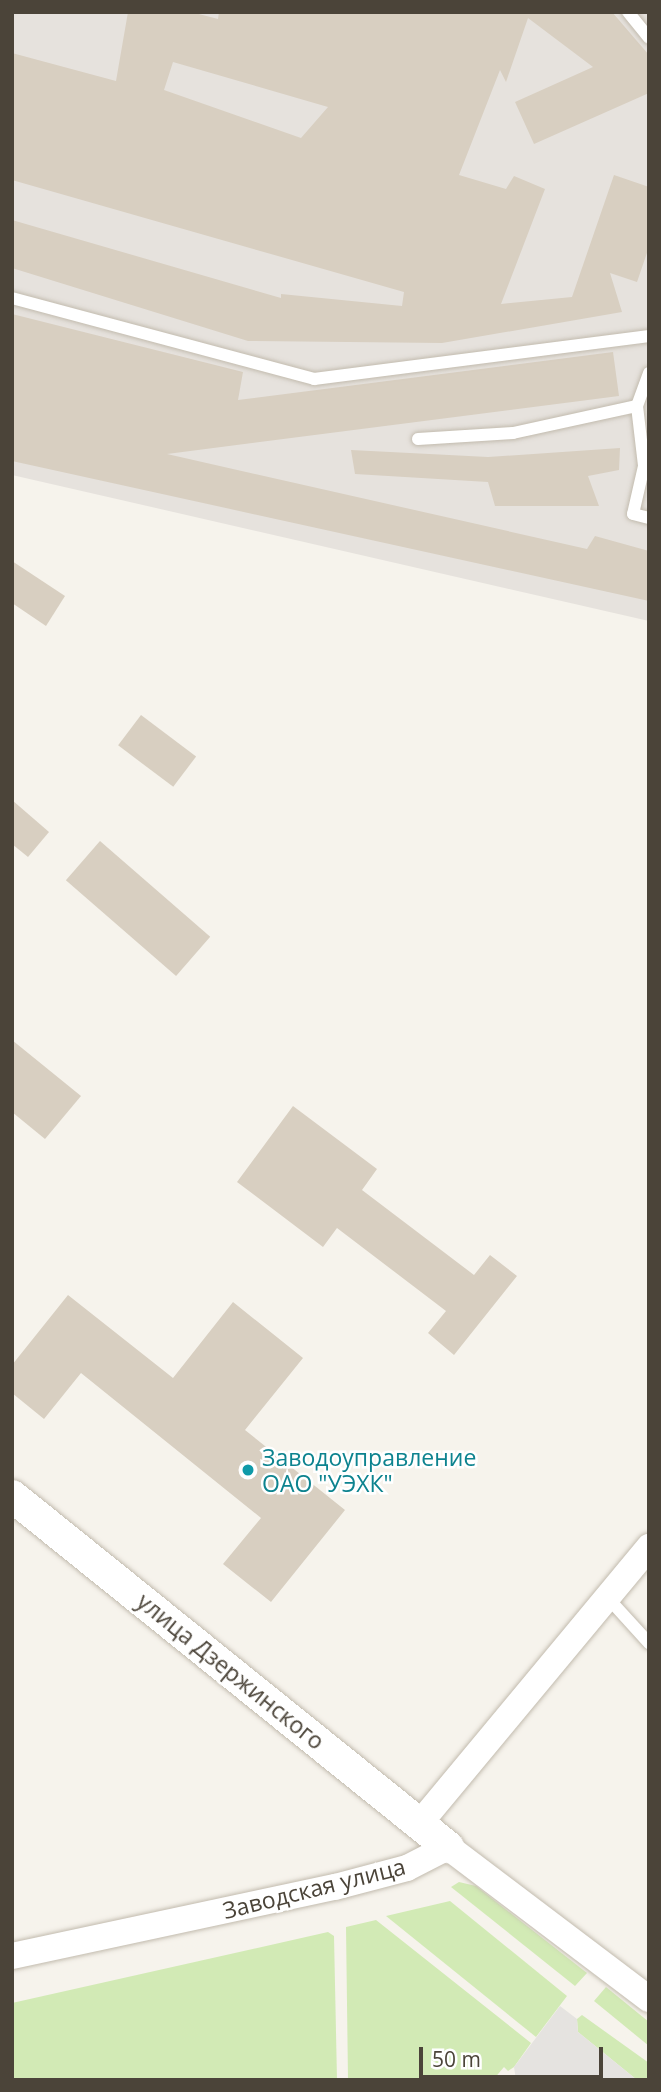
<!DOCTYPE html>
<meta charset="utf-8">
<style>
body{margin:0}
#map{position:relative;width:661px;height:2092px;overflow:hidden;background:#f6f3ec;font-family:"Open Sans",sans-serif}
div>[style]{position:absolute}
.industrial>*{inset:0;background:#e6e2dd}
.green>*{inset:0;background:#d2eab5}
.parking>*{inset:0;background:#e5e3e0}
.building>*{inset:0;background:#d8cfc1;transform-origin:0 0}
.roads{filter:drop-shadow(0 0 2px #c2bbae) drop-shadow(0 0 2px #c2bbae)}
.service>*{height:12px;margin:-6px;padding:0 6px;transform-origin:6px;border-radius:6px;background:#fff}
.minor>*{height:26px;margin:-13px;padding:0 13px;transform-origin:13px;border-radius:13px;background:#fff}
.tertiary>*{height:32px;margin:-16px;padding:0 16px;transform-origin:16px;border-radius:16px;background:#fff}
.dots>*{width:19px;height:19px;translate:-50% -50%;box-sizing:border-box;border:4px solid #fff;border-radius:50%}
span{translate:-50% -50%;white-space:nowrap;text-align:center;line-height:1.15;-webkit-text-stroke:5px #fff;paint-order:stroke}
.culture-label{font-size:23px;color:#0d838f}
.left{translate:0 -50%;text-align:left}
.street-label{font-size:23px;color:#4b4439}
.frame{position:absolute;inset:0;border:14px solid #4b4439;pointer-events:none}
.scale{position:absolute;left:419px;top:2047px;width:184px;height:32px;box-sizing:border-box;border:4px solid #4b4439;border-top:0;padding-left:9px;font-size:21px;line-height:24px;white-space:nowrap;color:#4b4439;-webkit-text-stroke:5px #fff;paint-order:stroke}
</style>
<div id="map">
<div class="industrial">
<i style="clip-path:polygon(12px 12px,649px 12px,649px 621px,12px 475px)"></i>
</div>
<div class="green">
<i style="clip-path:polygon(459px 1882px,476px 1886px,587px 1973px,575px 1986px,451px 1887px)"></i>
<i style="clip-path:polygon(450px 1901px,567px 1996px,536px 2037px,386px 1916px)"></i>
<i style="clip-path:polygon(376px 1920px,531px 2043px,514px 2067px,508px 2071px,504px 2067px,493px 2080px,348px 2080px,346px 1927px)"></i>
<i style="clip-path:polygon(328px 1932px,334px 1936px,337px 2080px,12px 2080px,12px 2003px)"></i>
<i style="clip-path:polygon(606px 1987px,649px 2022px,649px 2046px,594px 2001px)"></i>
<i style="clip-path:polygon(582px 2015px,649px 2063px,649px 2080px,637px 2080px,578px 2032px,577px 2019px)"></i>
</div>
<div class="parking">
<i style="clip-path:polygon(560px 2006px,577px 2019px,578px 2032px,637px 2080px,516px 2080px,514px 2067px)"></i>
</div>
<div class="building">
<i style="clip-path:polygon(evenodd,128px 12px,191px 12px,218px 19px,219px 12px,612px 12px,649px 55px,649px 93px,534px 144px,515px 102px,593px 67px,528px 18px,506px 82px,500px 70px,459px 175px,506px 189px,514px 176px,545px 189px,501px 304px,572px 297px,614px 175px,649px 187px,649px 247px,637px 282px,610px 273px,622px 312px,442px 343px,248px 341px,12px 268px,12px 220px,281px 298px,281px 294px,402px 306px,404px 292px,12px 180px,12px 53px,116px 81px,128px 12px,173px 62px,328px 107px,301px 138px,164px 90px,173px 62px)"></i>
<i style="clip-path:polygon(12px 314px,243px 372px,238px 400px,613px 352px,619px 396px,167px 454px,587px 549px,595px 536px,649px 551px,649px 601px,12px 461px)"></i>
<i style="clip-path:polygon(620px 448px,619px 470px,588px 476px,599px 506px,495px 506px,488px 482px,355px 474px,351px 450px,488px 457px)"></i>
<i style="clip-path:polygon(12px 561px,65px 596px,46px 626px,12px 603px)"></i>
<i style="left:141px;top:715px;width:69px;height:38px;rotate:37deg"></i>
<i style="clip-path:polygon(12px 800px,49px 832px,28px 857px,12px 844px)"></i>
<i style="left:100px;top:841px;width:146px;height:52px;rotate:41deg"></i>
<i style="clip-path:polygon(12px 1040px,81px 1096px,45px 1139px,12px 1112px)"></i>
<i style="clip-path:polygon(293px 1106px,377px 1169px,362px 1190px,474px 1275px,490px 1255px,517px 1276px,454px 1355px,428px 1333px,446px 1311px,337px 1228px,323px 1247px,237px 1182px)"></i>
<i style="clip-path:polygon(68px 1295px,173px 1378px,233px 1302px,303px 1358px,245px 1430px,345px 1510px,271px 1602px,223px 1564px,261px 1518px,81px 1373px,44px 1419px,12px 1393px,12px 1365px)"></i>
</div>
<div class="roads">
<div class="service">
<i style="left:628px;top:12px;width:33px;rotate:51deg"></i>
<i style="left:12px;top:298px;width:313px;rotate:15deg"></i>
<i style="left:314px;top:379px;width:338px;rotate:-7.3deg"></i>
<i style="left:649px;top:373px;width:35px;rotate:110deg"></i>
<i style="left:637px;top:406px;width:60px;rotate:83.3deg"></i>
<i style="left:644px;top:466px;width:49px;rotate:102.9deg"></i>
<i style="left:633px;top:514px;width:16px;rotate:14deg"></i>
<i style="left:418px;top:439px;width:95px;rotate:-3.6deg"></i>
<i style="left:513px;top:433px;width:127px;rotate:-12.3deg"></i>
<i style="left:608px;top:1598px;width:61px;rotate:47.7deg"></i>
</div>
<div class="minor">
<i style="left:420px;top:1823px;width:359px;rotate:-50.3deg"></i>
<i style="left:12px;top:1956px;width:330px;rotate:-12.1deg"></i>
<i style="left:335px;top:1887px;width:74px;rotate:-14.8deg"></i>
<i style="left:407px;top:1868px;width:46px;rotate:-27.1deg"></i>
<i style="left:448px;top:1847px;width:252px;rotate:37.1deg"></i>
</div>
<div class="tertiary">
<i style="left:12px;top:1496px;width:560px;rotate:38.84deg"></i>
</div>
</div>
<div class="dots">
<i style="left:248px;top:1470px;background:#0f9aa8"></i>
</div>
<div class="culture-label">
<span class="left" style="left:262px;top:1470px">Заводоуправление<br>ОАО "УЭХК"</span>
</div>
<div class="street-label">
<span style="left:231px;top:1671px;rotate:39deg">улица Дзержинского</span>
<span style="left:314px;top:1888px;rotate:-14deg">Заводская улица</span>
</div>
<div class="frame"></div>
<div class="scale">50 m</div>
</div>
